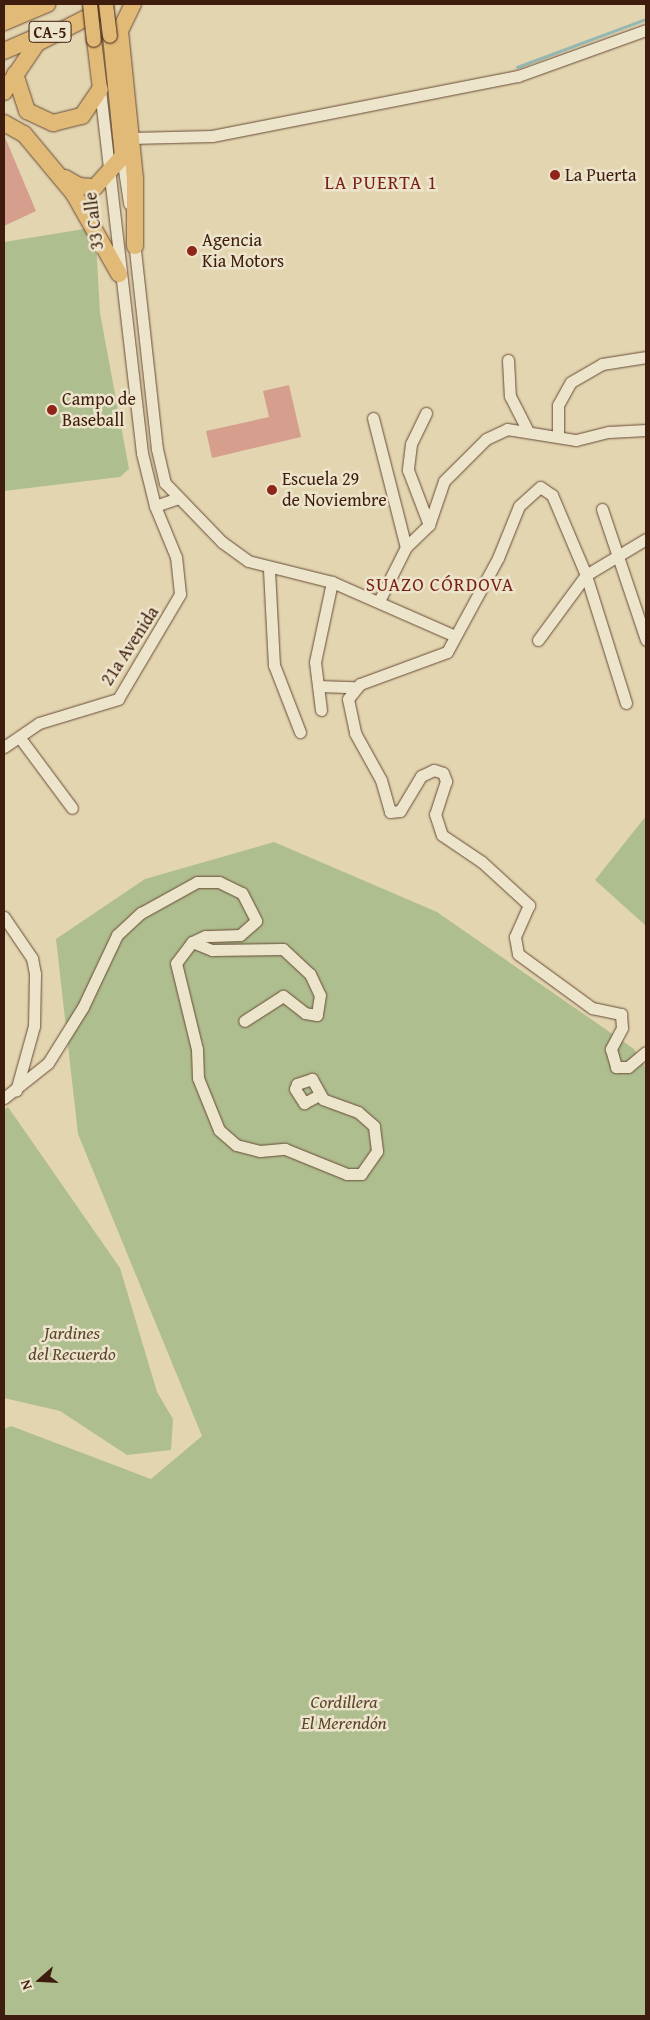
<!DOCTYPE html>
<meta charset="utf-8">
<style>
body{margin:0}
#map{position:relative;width:650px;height:2020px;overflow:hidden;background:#e3d5b0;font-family:"Gentium Book Plus",serif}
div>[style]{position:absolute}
.green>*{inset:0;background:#afbe8f}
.stream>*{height:2.5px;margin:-1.25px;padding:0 1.25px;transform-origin:1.25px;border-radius:1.25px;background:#96b8b2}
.building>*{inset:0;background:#d59e8d}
.roads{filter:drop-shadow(0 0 1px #684b36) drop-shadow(0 0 1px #684b36)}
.minor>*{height:11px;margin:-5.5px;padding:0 5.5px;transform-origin:5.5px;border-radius:5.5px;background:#ede4cc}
.major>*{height:14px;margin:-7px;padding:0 7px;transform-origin:7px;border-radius:7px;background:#e2ba78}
.highway>*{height:16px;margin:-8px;padding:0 8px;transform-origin:8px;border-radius:8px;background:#e2ba78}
.bridges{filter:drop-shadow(0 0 1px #3f1d0e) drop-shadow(0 0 1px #3f1d0e)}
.major-bridge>*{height:14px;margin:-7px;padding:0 7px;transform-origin:7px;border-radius:7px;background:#e2ba78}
.dots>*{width:14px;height:14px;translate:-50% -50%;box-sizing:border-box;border:2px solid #ede4cc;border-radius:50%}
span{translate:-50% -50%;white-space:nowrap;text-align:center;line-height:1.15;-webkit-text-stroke:5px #ede4cc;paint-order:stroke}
.shield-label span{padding:1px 4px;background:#ede4cc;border:1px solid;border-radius:4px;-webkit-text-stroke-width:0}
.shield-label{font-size:16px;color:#3f1d0e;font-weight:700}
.poi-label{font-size:18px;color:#3f1d0e}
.left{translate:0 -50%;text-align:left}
.street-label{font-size:18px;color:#3f1d0e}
.park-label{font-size:18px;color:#5b452e;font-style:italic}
.neighbourhood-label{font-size:19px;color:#7a1f14;letter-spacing:1px}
.frame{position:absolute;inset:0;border:5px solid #3f1d0e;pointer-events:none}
.north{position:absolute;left:15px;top:1955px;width:50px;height:50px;-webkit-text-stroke:4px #ede4cc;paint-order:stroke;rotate:251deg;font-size:14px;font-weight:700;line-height:20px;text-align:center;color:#3f1d0e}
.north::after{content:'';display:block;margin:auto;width:18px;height:22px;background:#3f1d0e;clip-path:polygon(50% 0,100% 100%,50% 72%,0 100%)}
</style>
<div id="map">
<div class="green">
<i style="clip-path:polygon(84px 229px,96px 244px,100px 313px,129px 469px,120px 477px,4px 491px,4px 242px)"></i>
<i style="clip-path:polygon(646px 816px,646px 926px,595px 880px)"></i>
<i style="clip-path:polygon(274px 842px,437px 912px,634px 1049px,646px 1068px,646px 2016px,4px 2016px,4px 1429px,11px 1426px,151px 1479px,202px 1436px,78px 1134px,56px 939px,145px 879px)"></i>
<i style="clip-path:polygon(8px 1107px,120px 1268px,157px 1392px,173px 1419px,171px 1450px,127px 1455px,60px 1411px,4px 1398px,4px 1110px)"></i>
</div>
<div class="stream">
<i style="left:517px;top:67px;width:138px;rotate:-20.4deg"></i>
</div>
<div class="building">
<i style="clip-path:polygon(4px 135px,36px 211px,4px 226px)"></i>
<i style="clip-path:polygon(289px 385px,301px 437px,212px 458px,206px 431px,269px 417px,263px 391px)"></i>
</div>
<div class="roads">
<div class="minor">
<i style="left:131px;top:138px;width:81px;rotate:-1.4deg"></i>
<i style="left:212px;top:136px;width:312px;rotate:-11.1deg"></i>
<i style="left:518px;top:76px;width:136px;rotate:-19.8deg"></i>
<i style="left:122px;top:157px;width:47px;rotate:81.3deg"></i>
<i style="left:134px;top:241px;width:209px;rotate:83.7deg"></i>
<i style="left:157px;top:449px;width:35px;rotate:77deg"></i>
<i style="left:165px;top:483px;width:82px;rotate:46deg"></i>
<i style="left:222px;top:542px;width:32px;rotate:36deg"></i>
<i style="left:248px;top:561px;width:87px;rotate:14deg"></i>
<i style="left:332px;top:582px;width:134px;rotate:23.7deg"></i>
<i style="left:508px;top:360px;width:36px;rotate:87deg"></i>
<i style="left:510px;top:396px;width:39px;rotate:63deg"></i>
<i style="left:426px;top:413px;width:34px;rotate:116deg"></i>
<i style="left:411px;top:444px;width:26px;rotate:97deg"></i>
<i style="left:408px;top:470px;width:59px;rotate:69.1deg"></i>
<i style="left:373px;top:418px;width:133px;rotate:75.7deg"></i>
<i style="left:558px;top:437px;width:32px;rotate:-90deg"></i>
<i style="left:558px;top:405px;width:26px;rotate:-61deg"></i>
<i style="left:571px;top:382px;width:36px;rotate:-30deg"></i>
<i style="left:602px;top:364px;width:45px;rotate:-9deg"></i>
<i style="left:155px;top:506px;width:24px;rotate:-19deg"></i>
<i style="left:602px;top:509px;width:138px;rotate:71.4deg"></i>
<i style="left:269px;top:570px;width:95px;rotate:87deg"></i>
<i style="left:274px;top:665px;width:72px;rotate:68.8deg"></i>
<i style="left:380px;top:599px;width:58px;rotate:-63.4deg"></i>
<i style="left:406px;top:547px;width:32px;rotate:-44deg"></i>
<i style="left:429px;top:525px;width:46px;rotate:-71.2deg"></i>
<i style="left:444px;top:481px;width:59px;rotate:-45deg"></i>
<i style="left:486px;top:439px;width:23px;rotate:-25deg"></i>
<i style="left:507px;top:429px;width:70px;rotate:9.1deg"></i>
<i style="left:576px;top:440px;width:34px;rotate:-14deg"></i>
<i style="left:609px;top:432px;width:37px;rotate:-3deg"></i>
<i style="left:538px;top:640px;width:81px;rotate:-53.6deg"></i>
<i style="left:586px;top:575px;width:70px;rotate:-31deg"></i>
<i style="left:318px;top:686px;width:36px;rotate:2deg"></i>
<i style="left:626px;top:703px;width:134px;rotate:-107.4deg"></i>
<i style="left:586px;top:575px;width:87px;rotate:-113deg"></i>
<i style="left:552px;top:495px;width:14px;rotate:-146deg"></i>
<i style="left:540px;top:487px;width:28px;rotate:138deg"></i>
<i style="left:519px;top:506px;width:56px;rotate:112deg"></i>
<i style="left:498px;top:558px;width:107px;rotate:118.5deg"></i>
<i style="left:447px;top:652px;width:93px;rotate:159.8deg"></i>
<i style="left:360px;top:684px;width:19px;rotate:129deg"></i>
<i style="left:348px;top:699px;width:35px;rotate:78deg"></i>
<i style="left:355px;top:733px;width:54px;rotate:61deg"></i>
<i style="left:381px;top:780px;width:33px;rotate:74deg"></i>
<i style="left:390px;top:812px;width:10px;rotate:-6deg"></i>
<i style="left:400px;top:811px;width:41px;rotate:-59deg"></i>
<i style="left:421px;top:776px;width:14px;rotate:-25deg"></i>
<i style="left:434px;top:770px;width:9px;rotate:18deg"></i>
<i style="left:443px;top:773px;width:9px;rotate:69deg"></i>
<i style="left:446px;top:781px;width:35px;rotate:108deg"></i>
<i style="left:435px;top:814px;width:22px;rotate:72deg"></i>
<i style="left:442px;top:835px;width:48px;rotate:34deg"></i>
<i style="left:482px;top:862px;width:64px;rotate:42.5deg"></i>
<i style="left:529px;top:905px;width:35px;rotate:114deg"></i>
<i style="left:515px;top:937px;width:17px;rotate:80deg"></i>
<i style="left:518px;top:954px;width:92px;rotate:36.1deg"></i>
<i style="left:592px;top:1008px;width:30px;rotate:12deg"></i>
<i style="left:621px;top:1014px;width:14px;rotate:86deg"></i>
<i style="left:622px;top:1028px;width:24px;rotate:118deg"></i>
<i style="left:611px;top:1049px;width:19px;rotate:74deg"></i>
<i style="left:616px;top:1067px;width:12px"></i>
<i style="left:628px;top:1067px;width:23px;rotate:-40deg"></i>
<i style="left:321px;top:710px;width:48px;rotate:-97.1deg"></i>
<i style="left:315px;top:662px;width:82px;rotate:-78deg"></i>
<i style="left:20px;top:738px;width:87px;rotate:53.4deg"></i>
<i style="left:4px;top:747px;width:42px;rotate:-34.4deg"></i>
<i style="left:39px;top:723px;width:83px;rotate:-16.9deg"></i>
<i style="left:118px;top:699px;width:122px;rotate:-59.4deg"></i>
<i style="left:180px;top:594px;width:37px;rotate:-96deg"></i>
<i style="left:176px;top:557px;width:55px;rotate:-112.4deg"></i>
<i style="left:155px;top:506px;width:55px;rotate:-103.8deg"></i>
<i style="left:142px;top:453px;width:366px;rotate:-96.6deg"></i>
<i style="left:4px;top:917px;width:50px;rotate:55.7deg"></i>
<i style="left:32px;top:958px;width:16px;rotate:79deg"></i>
<i style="left:35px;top:974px;width:52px;rotate:91.1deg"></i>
<i style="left:34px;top:1026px;width:67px;rotate:105.5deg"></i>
<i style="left:192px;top:942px;width:22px;rotate:22deg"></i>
<i style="left:212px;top:950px;width:71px;rotate:-0.8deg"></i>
<i style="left:283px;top:949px;width:37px;rotate:43deg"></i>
<i style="left:310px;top:974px;width:23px;rotate:65deg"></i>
<i style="left:320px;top:995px;width:20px;rotate:99deg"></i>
<i style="left:317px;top:1015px;width:12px;rotate:-171deg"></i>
<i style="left:305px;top:1013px;width:28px;rotate:-142deg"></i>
<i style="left:283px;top:996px;width:46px;rotate:147.3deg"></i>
<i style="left:4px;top:1098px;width:56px;rotate:-38.5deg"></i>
<i style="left:48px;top:1063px;width:66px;rotate:-58deg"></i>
<i style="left:83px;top:1007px;width:80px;rotate:-64.7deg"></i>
<i style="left:117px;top:935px;width:33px;rotate:-43deg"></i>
<i style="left:141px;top:913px;width:64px;rotate:-29deg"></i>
<i style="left:197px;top:882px;width:22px"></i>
<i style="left:219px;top:882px;width:25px;rotate:26deg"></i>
<i style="left:242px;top:893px;width:31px;rotate:63deg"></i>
<i style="left:256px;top:921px;width:21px;rotate:139deg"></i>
<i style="left:240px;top:935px;width:35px;rotate:178deg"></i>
<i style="left:205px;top:936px;width:14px;rotate:155deg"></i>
<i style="left:192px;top:942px;width:26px;rotate:127deg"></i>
<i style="left:176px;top:963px;width:89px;rotate:76.3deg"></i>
<i style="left:197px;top:1049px;width:29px;rotate:88deg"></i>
<i style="left:198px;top:1078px;width:56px;rotate:68deg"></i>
<i style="left:219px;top:1130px;width:23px;rotate:41deg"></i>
<i style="left:236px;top:1145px;width:25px;rotate:14deg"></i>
<i style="left:260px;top:1151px;width:25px;rotate:-5deg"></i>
<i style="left:285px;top:1149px;width:67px;rotate:22deg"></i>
<i style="left:347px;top:1174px;width:14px"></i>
<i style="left:361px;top:1174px;width:28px;rotate:-55deg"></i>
<i style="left:377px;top:1151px;width:25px;rotate:-97deg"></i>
<i style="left:374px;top:1126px;width:21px;rotate:-139deg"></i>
<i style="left:358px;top:1112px;width:37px;rotate:-160deg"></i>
<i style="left:323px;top:1099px;width:23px;rotate:-119deg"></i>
<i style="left:312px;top:1079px;width:16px;rotate:162deg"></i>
<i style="left:297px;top:1084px;width:5px;rotate:112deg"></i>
<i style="left:295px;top:1089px;width:17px;rotate:57deg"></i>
<i style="left:304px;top:1103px;width:17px;rotate:-28deg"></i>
</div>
<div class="major">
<i style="left:110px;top:36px;width:122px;rotate:84.3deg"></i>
<i style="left:94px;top:40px;width:49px;rotate:83deg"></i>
</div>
<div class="highway">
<i style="left:133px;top:4px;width:30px;rotate:116deg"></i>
<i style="left:120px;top:31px;width:149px;rotate:84.2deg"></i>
<i style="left:135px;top:179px;width:67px;rotate:90deg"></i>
<i style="left:4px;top:6px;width:28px;rotate:2deg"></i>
<i style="left:4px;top:22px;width:47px;rotate:-22.7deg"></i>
<i style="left:4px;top:51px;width:40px;rotate:-23.4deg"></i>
<i style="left:15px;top:74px;width:39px;rotate:72deg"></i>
<i style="left:27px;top:111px;width:29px;rotate:25deg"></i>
<i style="left:53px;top:123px;width:30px;rotate:-14deg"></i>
<i style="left:82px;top:116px;width:32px;rotate:-56deg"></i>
<i style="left:4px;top:92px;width:59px;rotate:-56deg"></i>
<i style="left:37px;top:43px;width:66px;rotate:-27deg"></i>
<i style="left:4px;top:123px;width:23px;rotate:29deg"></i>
<i style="left:24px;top:134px;width:78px;rotate:50.2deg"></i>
<i style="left:74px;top:194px;width:92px;rotate:60.6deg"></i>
<i style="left:65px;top:178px;width:16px;rotate:30deg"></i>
<i style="left:79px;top:186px;width:16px;rotate:4deg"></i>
<i style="left:95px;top:187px;width:40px;rotate:-48deg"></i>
</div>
</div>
<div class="bridges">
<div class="major-bridge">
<i style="left:90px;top:4px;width:36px;rotate:84deg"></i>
<i style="left:106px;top:4px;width:32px;rotate:83deg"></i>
</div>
</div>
<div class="dots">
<i style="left:555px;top:175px;background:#8f2418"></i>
<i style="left:192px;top:251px;background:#8f2418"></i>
<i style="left:52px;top:410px;background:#8f2418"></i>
<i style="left:272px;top:490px;background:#8f2418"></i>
</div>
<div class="shield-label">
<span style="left:50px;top:32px">CA-5</span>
</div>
<div class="poi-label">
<span class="left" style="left:565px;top:175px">La Puerta</span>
<span class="left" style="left:202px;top:251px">Agencia<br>Kia Motors</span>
<span class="left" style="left:62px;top:410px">Campo de<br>Baseball</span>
<span class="left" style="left:282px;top:490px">Escuela 29<br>de Noviembre</span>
</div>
<div class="street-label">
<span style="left:94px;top:221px;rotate:-97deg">33 Calle</span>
<span style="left:130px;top:646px;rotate:-57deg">21a Avenida</span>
</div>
<div class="park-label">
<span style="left:72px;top:1344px">Jardines<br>del Recuerdo</span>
<span style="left:344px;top:1713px">Cordillera<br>El Merendón</span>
</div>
<div class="neighbourhood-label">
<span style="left:381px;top:183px">LA PUERTA 1</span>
<span style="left:440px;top:585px">SUAZO CÓRDOVA</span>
</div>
<div class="frame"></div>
<div class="north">N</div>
</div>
